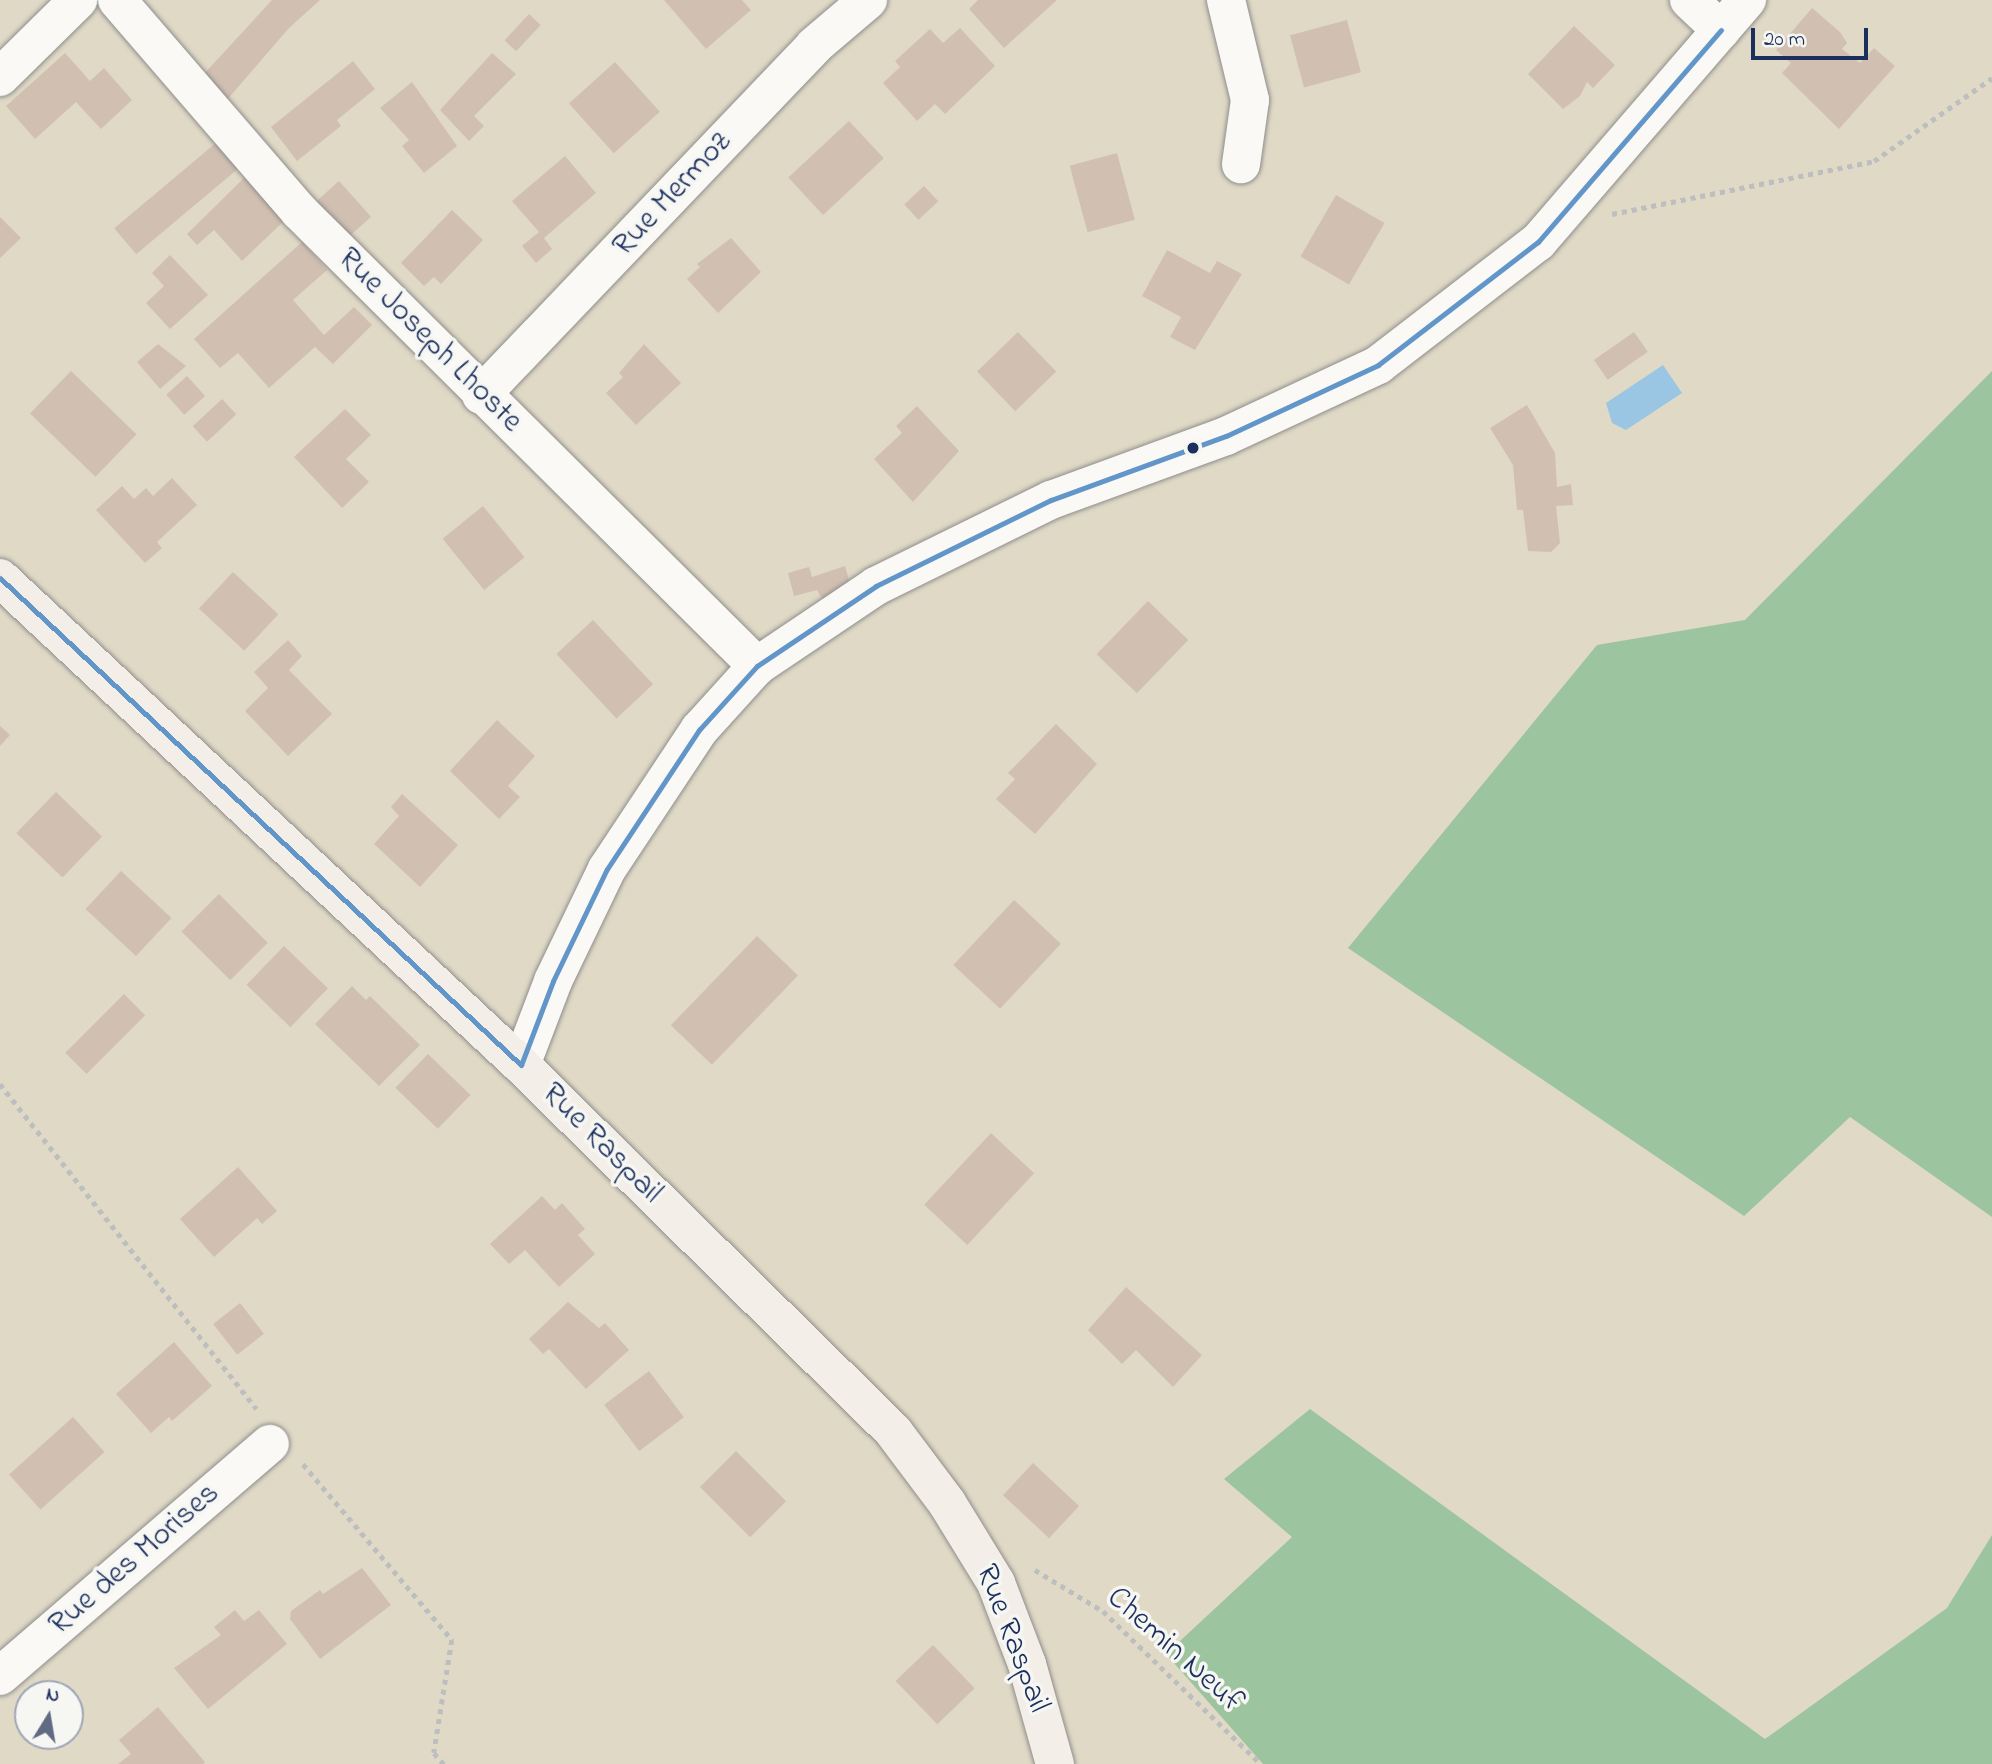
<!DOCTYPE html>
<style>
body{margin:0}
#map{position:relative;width:1992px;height:1764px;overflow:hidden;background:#e0d9c6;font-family:"Indie Flower",sans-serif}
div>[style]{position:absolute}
.forest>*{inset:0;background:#9cc49e}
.water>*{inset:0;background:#9ac6e4}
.building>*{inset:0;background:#d1c0b2;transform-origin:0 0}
.path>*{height:4.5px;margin-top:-2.25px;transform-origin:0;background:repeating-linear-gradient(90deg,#bdbebf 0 5px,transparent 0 10px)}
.roads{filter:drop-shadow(0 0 2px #8e8e8c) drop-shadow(0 0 2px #8e8e8c)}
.street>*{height:38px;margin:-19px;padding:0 19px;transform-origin:19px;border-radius:19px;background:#faf9f6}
.secondary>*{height:38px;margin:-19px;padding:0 19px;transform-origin:19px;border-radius:19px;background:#f3efe8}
.bus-1>*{height:5px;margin:-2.5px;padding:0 2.5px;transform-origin:2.5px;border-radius:2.5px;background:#6296c9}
.dots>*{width:19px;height:19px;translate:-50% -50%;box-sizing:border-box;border:4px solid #f6f6f2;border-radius:50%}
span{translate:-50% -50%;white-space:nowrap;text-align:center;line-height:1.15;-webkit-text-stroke:7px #f6f6f2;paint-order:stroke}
.street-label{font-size:32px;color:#1b2f5e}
.north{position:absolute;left:14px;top:1680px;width:70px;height:70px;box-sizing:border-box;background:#f6f6f2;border:2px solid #9ea6b7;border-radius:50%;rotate:11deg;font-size:19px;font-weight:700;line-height:28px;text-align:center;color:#1b2f5e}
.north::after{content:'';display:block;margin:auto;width:24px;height:32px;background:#606a82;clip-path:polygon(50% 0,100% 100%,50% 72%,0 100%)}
.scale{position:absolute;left:1751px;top:28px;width:117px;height:32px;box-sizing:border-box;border:4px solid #1b2f5e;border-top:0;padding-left:9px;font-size:21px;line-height:24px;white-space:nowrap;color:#1b2f5e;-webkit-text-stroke:5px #f6f6f2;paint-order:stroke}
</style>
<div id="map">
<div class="forest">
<i style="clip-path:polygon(1992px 371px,1992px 1217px,1850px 1117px,1744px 1216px,1348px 948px,1597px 645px,1745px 620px)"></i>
<i style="clip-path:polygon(1310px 1409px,1765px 1739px,1947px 1608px,1992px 1535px,1992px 1764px,1263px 1764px,1166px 1654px,1292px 1537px,1224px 1479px)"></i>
</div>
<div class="water">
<i style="clip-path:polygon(1663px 365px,1682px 393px,1626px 430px,1612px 423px,1606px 403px)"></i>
</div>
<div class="building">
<i style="clip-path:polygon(272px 0,320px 0,289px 28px,226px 101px,203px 75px)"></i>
<i style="clip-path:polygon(664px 0,742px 0,751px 10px,706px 49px)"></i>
<i style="clip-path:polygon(978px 0,1057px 0,1004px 48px,969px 9px)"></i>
<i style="clip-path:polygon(1812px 8px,1840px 32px,1847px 43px,1842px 49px,1860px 63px,1874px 48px,1895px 66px,1839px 129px,1782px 73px,1791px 63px,1776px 50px)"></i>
<i style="left:529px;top:14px;width:16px;height:36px;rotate:43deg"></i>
<i style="left:1347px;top:20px;width:54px;height:59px;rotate:75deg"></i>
<i style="clip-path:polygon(1574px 26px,1615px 65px,1593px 88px,1587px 82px,1580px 96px,1563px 109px,1528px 74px)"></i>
<i style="clip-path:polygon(960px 28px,995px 66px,945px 114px,935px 104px,917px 121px,883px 83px,900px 67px,895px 61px,930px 29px,943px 43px)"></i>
<i style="clip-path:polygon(65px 53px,90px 81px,104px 68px,132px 100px,101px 129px,76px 102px,35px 139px,6px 106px)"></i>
<i style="clip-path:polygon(492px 53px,516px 74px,474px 116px,484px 126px,469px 141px,440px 110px)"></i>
<i style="clip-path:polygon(353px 61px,375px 89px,337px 120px,341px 126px,297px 161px,271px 127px)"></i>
<i style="left:615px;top:62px;width:67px;height:62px;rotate:48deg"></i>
<i style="clip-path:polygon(412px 82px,457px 146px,424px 173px,402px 146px,409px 140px,380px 108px)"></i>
<i style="left:849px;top:121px;width:51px;height:83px;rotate:47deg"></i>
<i style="left:217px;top:142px;width:34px;height:134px;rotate:50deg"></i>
<i style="left:1117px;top:153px;width:69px;height:49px;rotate:75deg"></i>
<i style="clip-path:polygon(565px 156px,596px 193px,544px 238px,552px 249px,536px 263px,522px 246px,539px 232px,512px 201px)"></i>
<i style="clip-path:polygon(245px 177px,284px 221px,242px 261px,214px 230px,197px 245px,187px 234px)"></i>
<i style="left:339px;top:181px;width:48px;height:30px;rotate:48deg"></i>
<i style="left:924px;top:186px;width:21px;height:27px;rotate:47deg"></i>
<i style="left:1336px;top:195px;width:56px;height:71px;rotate:30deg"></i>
<i style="clip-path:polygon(452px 210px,483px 240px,441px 284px,434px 277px,424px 286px,401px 263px)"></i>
<i style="clip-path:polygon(0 217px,21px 238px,0 258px)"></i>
<i style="clip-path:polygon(731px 238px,761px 272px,718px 313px,687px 279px,700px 267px,697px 264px)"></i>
<i style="clip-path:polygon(302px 242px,327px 270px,293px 300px,324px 335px,354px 307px,372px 325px,333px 364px,315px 347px,269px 388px,238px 353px,220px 368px,194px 339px)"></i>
<i style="clip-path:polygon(1167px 250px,1210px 273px,1217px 261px,1242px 274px,1195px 350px,1170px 337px,1181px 317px,1142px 296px)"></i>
<i style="clip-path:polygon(170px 255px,208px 295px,170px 329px,146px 303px,164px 286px,152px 273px)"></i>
<i style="left:1018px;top:332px;width:55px;height:57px;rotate:46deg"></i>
<i style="left:1634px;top:332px;width:24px;height:49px;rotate:55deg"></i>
<i style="clip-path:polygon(158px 344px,186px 366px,160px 389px,137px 362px)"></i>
<i style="clip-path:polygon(644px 344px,681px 383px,636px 425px,606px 393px,623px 377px,619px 373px)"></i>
<i style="left:71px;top:371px;width:91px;height:59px;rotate:44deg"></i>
<i style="left:187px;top:376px;width:27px;height:28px;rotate:48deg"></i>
<i style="left:222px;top:399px;width:21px;height:40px;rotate:47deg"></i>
<i style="clip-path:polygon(1527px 405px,1555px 453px,1557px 487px,1571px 484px,1573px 505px,1556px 506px,1560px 543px,1551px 552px,1528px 551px,1523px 510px,1517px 510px,1513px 465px,1490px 428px)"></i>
<i style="clip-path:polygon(917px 406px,959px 451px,913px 502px,874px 459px,902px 433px,896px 426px)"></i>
<i style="clip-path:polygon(345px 409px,371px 435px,346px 459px,369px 482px,342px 508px,294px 457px)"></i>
<i style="clip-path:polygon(172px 478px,197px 505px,157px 542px,162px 548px,145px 563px,96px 510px,122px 486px,134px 499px,146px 488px,153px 496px)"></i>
<i style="left:483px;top:506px;width:66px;height:52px;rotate:51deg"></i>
<i style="clip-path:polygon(845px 566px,853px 594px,824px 602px,817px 590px,794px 596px,788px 573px,809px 567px,812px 577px)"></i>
<i style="left:233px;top:572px;width:62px;height:50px;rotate:43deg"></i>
<i style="left:1148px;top:601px;width:56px;height:74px;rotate:44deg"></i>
<i style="left:593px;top:620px;width:88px;height:50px;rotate:47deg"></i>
<i style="clip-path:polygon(288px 640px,302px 656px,289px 670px,332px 714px,288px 756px,245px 711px,268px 688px,254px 672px)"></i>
<i style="clip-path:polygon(497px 720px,535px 756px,508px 786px,520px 797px,499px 819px,450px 771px)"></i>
<i style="clip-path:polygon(1056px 724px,1097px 764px,1035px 834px,996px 799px,1015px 779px,1008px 773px)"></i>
<i style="clip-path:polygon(0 726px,10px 735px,0 746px)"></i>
<i style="left:56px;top:792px;width:64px;height:57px;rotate:44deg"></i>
<i style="clip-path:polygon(402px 794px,458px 845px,420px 887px,374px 844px,399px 816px,391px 807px)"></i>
<i style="left:121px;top:871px;width:69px;height:52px;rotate:43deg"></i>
<i style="left:219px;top:894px;width:69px;height:53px;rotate:45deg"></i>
<i style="left:1014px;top:900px;width:64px;height:89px;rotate:43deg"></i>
<i style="left:757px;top:936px;width:57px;height:124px;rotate:44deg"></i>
<i style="left:284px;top:946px;width:61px;height:54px;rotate:44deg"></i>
<i style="clip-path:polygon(352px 986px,366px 1000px,370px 996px,420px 1045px,379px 1086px,315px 1024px)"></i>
<i style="left:124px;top:994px;width:30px;height:83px;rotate:45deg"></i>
<i style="left:428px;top:1054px;width:59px;height:47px;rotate:44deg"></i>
<i style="left:991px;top:1133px;width:59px;height:98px;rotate:43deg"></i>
<i style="clip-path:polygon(238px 1167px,277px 1211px,262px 1224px,257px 1218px,214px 1257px,180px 1219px)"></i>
<i style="clip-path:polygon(542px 1196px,555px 1210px,562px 1203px,585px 1229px,578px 1235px,595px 1254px,559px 1287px,525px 1250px,509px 1264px,490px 1244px)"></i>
<i style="clip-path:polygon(1126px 1287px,1202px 1355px,1173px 1387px,1136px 1350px,1122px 1364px,1088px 1330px)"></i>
<i style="clip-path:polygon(568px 1302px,599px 1328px,605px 1323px,629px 1350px,586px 1389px,549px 1349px,543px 1354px,529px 1339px)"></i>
<i style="left:240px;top:1303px;width:39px;height:34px;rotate:52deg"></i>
<i style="clip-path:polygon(174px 1342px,212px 1386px,172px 1421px,169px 1417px,151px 1433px,116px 1394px)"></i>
<i style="left:649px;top:1371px;width:58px;height:56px;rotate:53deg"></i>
<i style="left:73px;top:1417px;width:47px;height:86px;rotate:48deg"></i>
<i style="left:736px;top:1451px;width:71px;height:51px;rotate:45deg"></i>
<i style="left:1033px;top:1463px;width:63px;height:44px;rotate:43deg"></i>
<i style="clip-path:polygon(362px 1568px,391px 1605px,320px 1659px,290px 1619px,291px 1611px,320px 1590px,323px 1594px)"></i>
<i style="clip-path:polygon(235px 1610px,244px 1621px,259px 1610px,287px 1644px,208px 1709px,174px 1668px,221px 1635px,214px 1627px)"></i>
<i style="left:933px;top:1645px;width:60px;height:52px;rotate:46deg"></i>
<i style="clip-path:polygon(158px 1707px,205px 1762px,203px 1764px,118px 1764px,131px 1754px,119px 1740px)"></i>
</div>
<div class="path">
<i style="left:1612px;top:214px;width:267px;rotate:-11.4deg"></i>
<i style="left:1874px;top:161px;width:144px;rotate:-35.1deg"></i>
<i style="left:0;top:1084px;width:414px;rotate:51.7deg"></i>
<i style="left:303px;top:1464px;width:231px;rotate:49.7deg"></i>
<i style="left:452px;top:1640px;width:114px;rotate:99.1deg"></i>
<i style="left:434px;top:1753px;width:15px;rotate:48deg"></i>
<i style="left:1035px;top:1570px;width:79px;rotate:31.1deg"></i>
<i style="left:1103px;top:1611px;width:220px;rotate:44.1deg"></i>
</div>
<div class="roads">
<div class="street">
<i style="left:117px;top:0;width:279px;rotate:49.2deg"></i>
<i style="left:299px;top:211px;width:646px;rotate:44.81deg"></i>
<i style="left:1226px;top:0;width:103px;rotate:76.5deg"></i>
<i style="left:1250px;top:100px;width:65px;rotate:98deg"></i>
<i style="left:1689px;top:0;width:44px;rotate:43.2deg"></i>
<i style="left:0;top:77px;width:110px;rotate:-44.6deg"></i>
<i style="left:481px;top:395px;width:482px;rotate:-46.3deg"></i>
<i style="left:814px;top:46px;width:71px;rotate:-40.4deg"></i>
<i style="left:521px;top:1065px;width:90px;rotate:-69.1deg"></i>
<i style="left:553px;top:981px;width:124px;rotate:-64.3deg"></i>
<i style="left:607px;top:869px;width:167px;rotate:-56.5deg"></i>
<i style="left:699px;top:730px;width:86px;rotate:-47.8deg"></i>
<i style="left:757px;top:666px;width:143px;rotate:-33.9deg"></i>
<i style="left:876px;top:586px;width:195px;rotate:-26.2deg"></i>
<i style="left:1051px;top:500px;width:186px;rotate:-20.1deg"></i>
<i style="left:1226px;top:436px;width:168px;rotate:-25deg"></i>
<i style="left:1378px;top:365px;width:202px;rotate:-37.6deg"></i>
<i style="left:1538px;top:242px;width:320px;rotate:-49.2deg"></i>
<i style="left:0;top:1676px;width:356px;rotate:-40.7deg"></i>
</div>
<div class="secondary">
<i style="left:0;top:578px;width:713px;rotate:43.07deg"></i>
<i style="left:521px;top:1065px;width:522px;rotate:44.53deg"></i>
<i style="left:893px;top:1431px;width:90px;rotate:53.1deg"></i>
<i style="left:947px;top:1503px;width:94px;rotate:58.5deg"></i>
<i style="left:996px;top:1583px;width:87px;rotate:69.1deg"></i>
<i style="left:1027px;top:1664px;width:104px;rotate:74.4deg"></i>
</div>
</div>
<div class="bus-1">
<i style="left:0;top:578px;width:713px;rotate:43.07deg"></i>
<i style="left:521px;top:1065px;width:90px;rotate:-69.1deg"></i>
<i style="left:553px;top:981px;width:124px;rotate:-64.3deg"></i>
<i style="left:607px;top:869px;width:167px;rotate:-56.5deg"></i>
<i style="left:699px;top:730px;width:86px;rotate:-47.8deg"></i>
<i style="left:757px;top:666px;width:143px;rotate:-33.9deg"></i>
<i style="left:876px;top:586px;width:195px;rotate:-26.2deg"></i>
<i style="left:1051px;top:500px;width:186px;rotate:-20.1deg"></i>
<i style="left:1226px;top:436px;width:168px;rotate:-25deg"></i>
<i style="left:1378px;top:365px;width:202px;rotate:-37.6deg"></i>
<i style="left:1538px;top:242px;width:280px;rotate:-49.2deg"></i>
</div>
<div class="dots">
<i style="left:1193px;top:448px;background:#1b2f5e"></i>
</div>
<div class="street-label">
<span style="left:673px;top:195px;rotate:-47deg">Rue Mermoz</span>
<span style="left:429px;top:341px;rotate:45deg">Rue Joseph Lhoste</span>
<span style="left:601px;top:1144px;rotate:45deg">Rue Raspail</span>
<span style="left:135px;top:1560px;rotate:-41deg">Rue des Morises</span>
<span style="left:1011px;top:1639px;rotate:69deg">Rue Raspail</span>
<span style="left:1174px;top:1651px;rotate:42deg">Chemin Neuf</span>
</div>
<div class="north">N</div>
<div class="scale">20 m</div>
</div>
